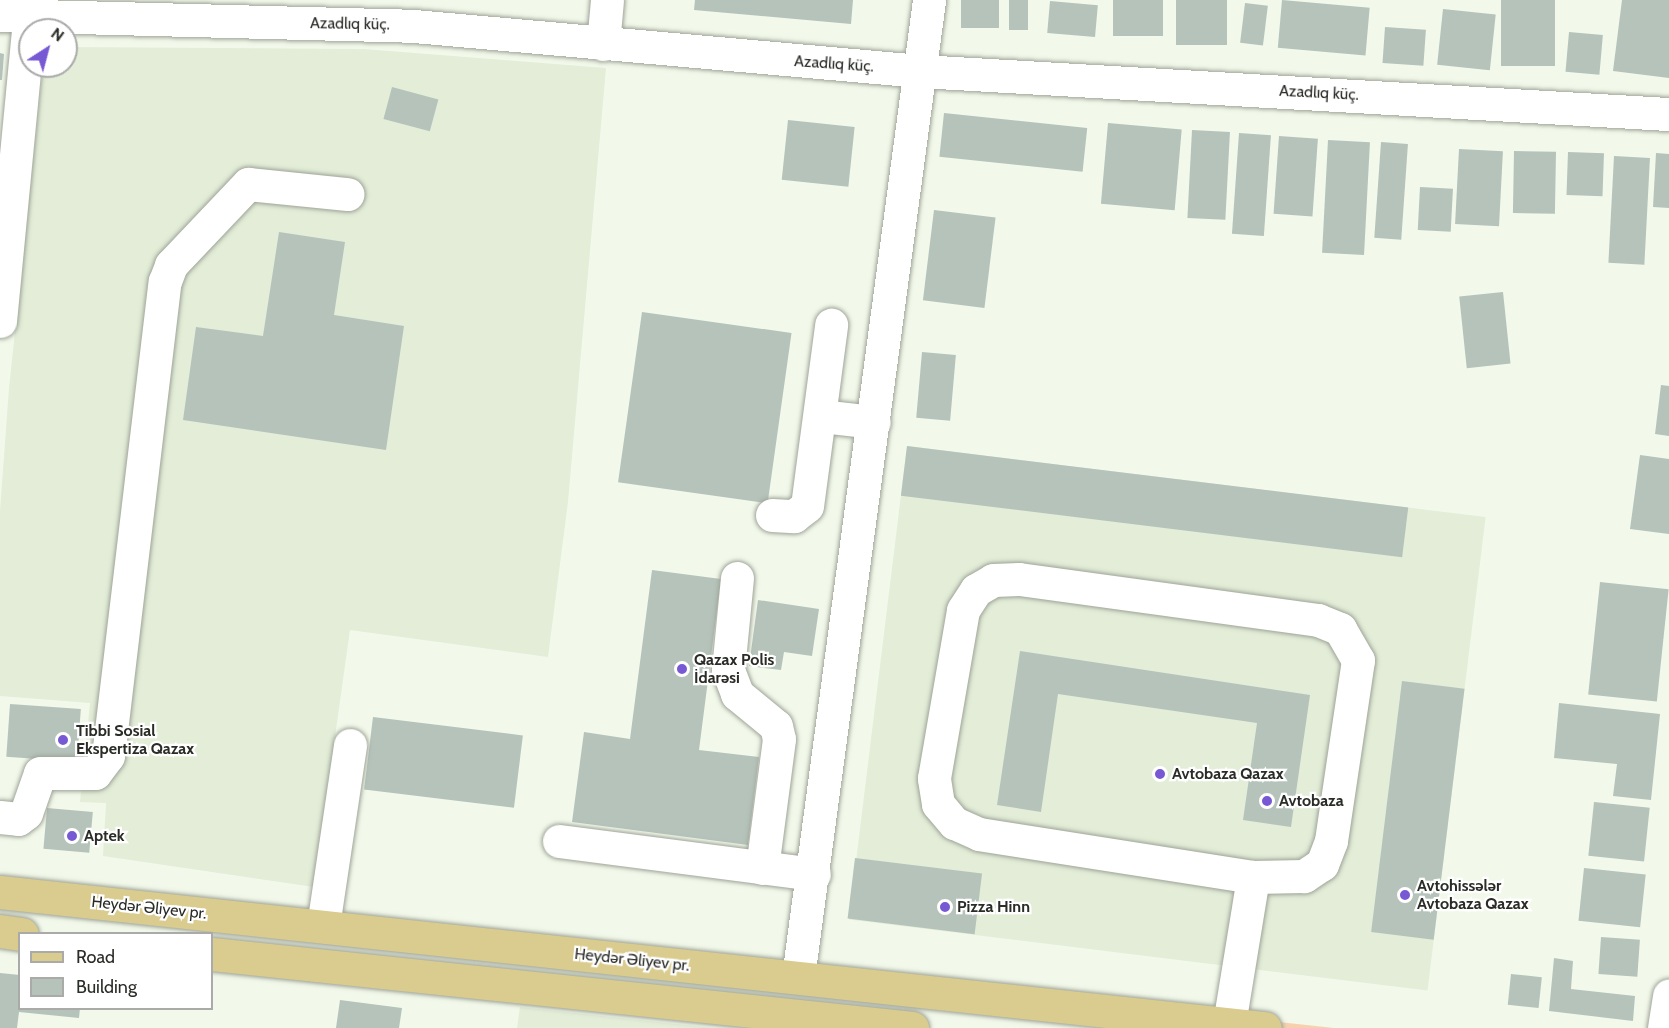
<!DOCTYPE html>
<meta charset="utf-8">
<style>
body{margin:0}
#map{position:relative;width:1669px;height:1028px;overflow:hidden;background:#f2f9eb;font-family:Cabin,sans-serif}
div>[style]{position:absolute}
.built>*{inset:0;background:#e3edd8;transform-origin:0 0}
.green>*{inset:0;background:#f7d1af}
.building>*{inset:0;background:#b5c3bb;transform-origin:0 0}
.roads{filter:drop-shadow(0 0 2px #9ea497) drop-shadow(0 0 2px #9ea497)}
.minor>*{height:33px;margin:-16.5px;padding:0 16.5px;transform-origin:16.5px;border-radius:16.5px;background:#fff}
.major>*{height:33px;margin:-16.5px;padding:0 16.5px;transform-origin:16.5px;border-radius:16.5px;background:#dacb8e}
.dots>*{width:16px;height:16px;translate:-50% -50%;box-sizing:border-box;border:3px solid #fff;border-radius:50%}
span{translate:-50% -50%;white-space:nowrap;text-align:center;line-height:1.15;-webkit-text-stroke:4.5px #fff;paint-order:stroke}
.street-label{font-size:16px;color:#2a2c27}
.poi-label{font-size:16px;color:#2a2c27;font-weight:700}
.left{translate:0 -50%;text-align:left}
.legend{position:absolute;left:18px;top:932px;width:195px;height:78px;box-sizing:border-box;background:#fff;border:2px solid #aaaba9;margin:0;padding:8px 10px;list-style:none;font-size:18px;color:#2a2c27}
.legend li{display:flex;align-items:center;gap:12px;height:30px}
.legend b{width:30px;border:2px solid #aaaba9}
.north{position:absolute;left:18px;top:18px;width:60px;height:60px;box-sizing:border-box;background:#fff;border:2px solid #aaaba9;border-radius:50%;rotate:36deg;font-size:16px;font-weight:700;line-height:24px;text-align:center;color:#2a2c27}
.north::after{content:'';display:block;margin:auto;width:21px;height:27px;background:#7659d3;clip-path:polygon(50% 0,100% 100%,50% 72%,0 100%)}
</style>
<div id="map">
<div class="built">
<i style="clip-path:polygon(66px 47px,364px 49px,606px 68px,568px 502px,548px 657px,350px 630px,314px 887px,103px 856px,106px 803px,80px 802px,90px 703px,0 696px,0 511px,9px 388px,43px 66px,66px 66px)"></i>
<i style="left:907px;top:446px;width:583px;height:477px;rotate:7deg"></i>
<i style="clip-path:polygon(520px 1007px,713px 1028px,517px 1028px)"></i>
</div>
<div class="green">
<i style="clip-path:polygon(1269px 1021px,1334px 1028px,1268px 1028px)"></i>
</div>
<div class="building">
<i style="clip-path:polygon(695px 0,853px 0,851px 24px,694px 10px)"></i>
<i style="left:961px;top:0;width:38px;height:28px"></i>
<i style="left:1009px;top:0;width:19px;height:30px"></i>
<i style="left:1113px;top:0;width:50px;height:36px"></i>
<i style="left:1176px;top:0;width:51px;height:45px"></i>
<i style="left:1282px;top:0;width:88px;height:48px;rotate:5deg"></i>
<i style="left:1501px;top:0;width:54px;height:66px"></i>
<i style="clip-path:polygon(1622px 0,1669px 0,1669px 78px,1613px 71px)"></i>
<i style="left:1050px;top:1px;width:48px;height:32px;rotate:5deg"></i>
<i style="left:1245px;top:3px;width:23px;height:40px;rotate:7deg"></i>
<i style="left:1443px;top:9px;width:53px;height:56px;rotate:6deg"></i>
<i style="left:1385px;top:27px;width:41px;height:36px;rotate:4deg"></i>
<i style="left:1569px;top:32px;width:34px;height:40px;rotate:5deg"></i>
<i style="clip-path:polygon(0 53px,4px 54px,2px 80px,0 80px)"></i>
<i style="left:392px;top:87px;width:48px;height:33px;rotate:15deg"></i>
<i style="left:944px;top:113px;width:144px;height:44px;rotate:6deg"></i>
<i style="left:788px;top:120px;width:67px;height:60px;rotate:6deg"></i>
<i style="left:1108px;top:123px;width:74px;height:81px;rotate:5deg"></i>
<i style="left:1192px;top:130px;width:38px;height:88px;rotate:3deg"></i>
<i style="left:1239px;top:133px;width:32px;height:101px;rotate:4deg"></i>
<i style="left:1279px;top:136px;width:39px;height:78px;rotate:4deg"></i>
<i style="left:1328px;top:140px;width:42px;height:113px;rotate:3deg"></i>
<i style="left:1381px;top:142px;width:27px;height:96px;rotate:4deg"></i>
<i style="left:1459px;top:149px;width:44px;height:75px;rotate:3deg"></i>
<i style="left:1514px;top:151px;width:42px;height:62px;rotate:1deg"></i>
<i style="left:1568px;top:152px;width:36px;height:43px;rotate:2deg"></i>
<i style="clip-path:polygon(1656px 153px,1669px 154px,1669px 208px,1653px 207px)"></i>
<i style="left:1614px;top:156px;width:36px;height:107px;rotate:3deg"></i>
<i style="left:1420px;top:187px;width:33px;height:43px;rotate:3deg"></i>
<i style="left:934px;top:210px;width:62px;height:91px;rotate:7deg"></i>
<i style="clip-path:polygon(279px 232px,345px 242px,334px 315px,404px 326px,386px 450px,183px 420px,196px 327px,263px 336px)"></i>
<i style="left:1503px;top:292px;width:72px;height:44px;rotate:84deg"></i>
<i style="left:642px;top:312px;width:151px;height:172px;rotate:8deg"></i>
<i style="left:922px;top:352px;width:34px;height:66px;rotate:5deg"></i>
<i style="clip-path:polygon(1661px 385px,1669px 386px,1669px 436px,1655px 434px)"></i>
<i style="left:907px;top:446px;width:505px;height:50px;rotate:7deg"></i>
<i style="clip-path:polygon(1640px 455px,1669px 459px,1669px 534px,1630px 529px)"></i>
<i style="clip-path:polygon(652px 570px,721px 579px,699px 750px,759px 757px,748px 845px,572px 822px,584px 732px,630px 739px)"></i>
<i style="left:1600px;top:582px;width:69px;height:113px;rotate:6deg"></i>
<i style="clip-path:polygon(758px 600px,819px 609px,812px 656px,784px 652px,781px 670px,749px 666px)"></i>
<i style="clip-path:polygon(1020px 651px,1310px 695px,1291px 827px,1243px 820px,1257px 723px,1058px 694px,1041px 812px,997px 805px)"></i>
<i style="left:1402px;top:681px;width:63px;height:253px;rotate:7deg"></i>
<i style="clip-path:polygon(1559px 703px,1660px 714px,1651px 800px,1613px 796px,1617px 764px,1554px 758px)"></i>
<i style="left:10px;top:704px;width:71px;height:53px;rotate:4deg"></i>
<i style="left:373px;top:717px;width:151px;height:73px;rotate:7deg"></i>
<i style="left:1594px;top:802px;width:56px;height:54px;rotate:6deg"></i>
<i style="left:47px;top:808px;width:46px;height:41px;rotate:5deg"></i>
<i style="left:855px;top:858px;width:128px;height:61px;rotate:7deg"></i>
<i style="left:1584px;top:868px;width:62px;height:53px;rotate:6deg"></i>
<i style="left:1601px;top:937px;width:39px;height:37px;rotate:4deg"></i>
<i style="clip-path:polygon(1554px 958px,1573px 961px,1571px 989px,1635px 996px,1633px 1021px,1549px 1011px)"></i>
<i style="clip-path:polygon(0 973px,20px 975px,20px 1008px,80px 1008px,79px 1018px,19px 1012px,17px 1028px,0 1028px)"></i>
<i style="left:1511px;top:974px;width:31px;height:31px;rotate:6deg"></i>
<i style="clip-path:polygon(340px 1000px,402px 1008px,399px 1028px,336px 1028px)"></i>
</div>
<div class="roads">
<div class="minor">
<i style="left:0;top:15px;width:414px;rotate:1.5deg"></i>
<i style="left:414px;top:26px;width:508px;rotate:5.08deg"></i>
<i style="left:920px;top:71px;width:750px;rotate:3.29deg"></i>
<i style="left:603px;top:44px;width:44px;rotate:-84.8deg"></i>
<i style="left:0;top:321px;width:322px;rotate:-84.5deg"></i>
<i style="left:821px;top:416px;width:53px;rotate:6.5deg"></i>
<i style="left:772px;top:515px;width:22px;rotate:3deg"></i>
<i style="left:794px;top:516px;width:16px;rotate:-38deg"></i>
<i style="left:807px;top:506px;width:183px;rotate:-82.4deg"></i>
<i style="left:737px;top:578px;width:92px;rotate:95.6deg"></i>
<i style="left:728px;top:670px;width:26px;rotate:69deg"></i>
<i style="left:737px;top:694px;width:50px;rotate:39.4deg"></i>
<i style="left:776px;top:726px;width:13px;rotate:77deg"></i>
<i style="left:779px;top:739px;width:130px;rotate:97.5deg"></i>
<i style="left:0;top:817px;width:18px;rotate:6deg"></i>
<i style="left:18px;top:819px;width:10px;rotate:-37deg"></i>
<i style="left:26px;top:813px;width:42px;rotate:-70.7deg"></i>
<i style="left:40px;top:773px;width:55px"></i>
<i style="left:95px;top:773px;width:21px;rotate:-53deg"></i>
<i style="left:108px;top:756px;width:478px;rotate:-83.2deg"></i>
<i style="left:165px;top:281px;width:17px;rotate:-69deg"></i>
<i style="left:171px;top:265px;width:112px;rotate:-46.5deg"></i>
<i style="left:248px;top:184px;width:100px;rotate:5.8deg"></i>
<i style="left:559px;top:841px;width:257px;rotate:7.4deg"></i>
<i style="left:323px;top:926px;width:183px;rotate:-81.5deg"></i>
<i style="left:798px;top:977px;width:986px;rotate:-82.36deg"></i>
<i style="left:1229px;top:1024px;width:149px;rotate:-80.7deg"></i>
<i style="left:1253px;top:877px;width:277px;rotate:-171.1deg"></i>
<i style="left:979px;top:834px;width:27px;rotate:-156deg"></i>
<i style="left:954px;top:823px;width:25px;rotate:-130deg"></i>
<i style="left:938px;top:804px;width:26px;rotate:-99deg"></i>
<i style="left:934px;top:778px;width:170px;rotate:-80.2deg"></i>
<i style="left:963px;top:610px;width:24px;rotate:-57deg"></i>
<i style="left:976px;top:590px;width:20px;rotate:-30deg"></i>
<i style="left:993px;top:580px;width:26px;rotate:-2deg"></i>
<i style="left:1019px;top:579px;width:302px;rotate:7.8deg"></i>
<i style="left:1318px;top:620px;width:24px;rotate:22deg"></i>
<i style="left:1340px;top:629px;width:36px;rotate:60deg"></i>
<i style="left:1358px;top:660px;width:183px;rotate:98.5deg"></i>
<i style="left:1331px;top:841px;width:25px;rotate:111deg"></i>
<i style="left:1322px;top:864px;width:22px;rotate:146deg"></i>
<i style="left:1304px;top:876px;width:51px;rotate:178.9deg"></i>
<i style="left:1664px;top:1028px;width:33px;rotate:-81deg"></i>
</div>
<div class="major">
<i style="left:0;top:892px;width:1272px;rotate:6.14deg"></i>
<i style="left:0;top:931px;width:22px;rotate:8deg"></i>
<i style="left:212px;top:954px;width:704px;rotate:6.03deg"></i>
</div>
</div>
<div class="dots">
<i style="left:682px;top:669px;background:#7659d3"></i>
<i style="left:63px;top:740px;background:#7659d3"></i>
<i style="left:1160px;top:774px;background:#7659d3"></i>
<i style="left:1267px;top:801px;background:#7659d3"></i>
<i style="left:72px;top:836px;background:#7659d3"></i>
<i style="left:1405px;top:895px;background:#7659d3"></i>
<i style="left:945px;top:907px;background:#7659d3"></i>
</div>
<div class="street-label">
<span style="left:350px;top:24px;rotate:1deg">Azadlıq küç.</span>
<span style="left:834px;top:64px;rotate:4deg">Azadlıq küç.</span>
<span style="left:1319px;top:93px;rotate:3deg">Azadlıq küç.</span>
<span style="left:149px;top:908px;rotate:6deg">Heydər Əliyev pr.</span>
<span style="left:632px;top:960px;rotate:6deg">Heydər Əliyev pr.</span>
</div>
<div class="poi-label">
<span class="left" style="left:694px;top:669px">Qazax Polis<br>İdarəsi</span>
<span class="left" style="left:76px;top:740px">Tibbi Sosial<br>Ekspertiza Qazax</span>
<span class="left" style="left:1172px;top:774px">Avtobaza Qazax</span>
<span class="left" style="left:1279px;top:801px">Avtobaza</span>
<span class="left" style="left:84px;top:836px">Aptek</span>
<span class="left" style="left:1417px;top:895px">Avtohissələr<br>Avtobaza Qazax</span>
<span class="left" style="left:957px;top:907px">Pizza Hinn</span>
</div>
<ul class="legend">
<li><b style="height:8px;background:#dacb8e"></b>Road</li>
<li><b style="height:16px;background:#b5c3bb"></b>Building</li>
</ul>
<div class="north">N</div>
</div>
